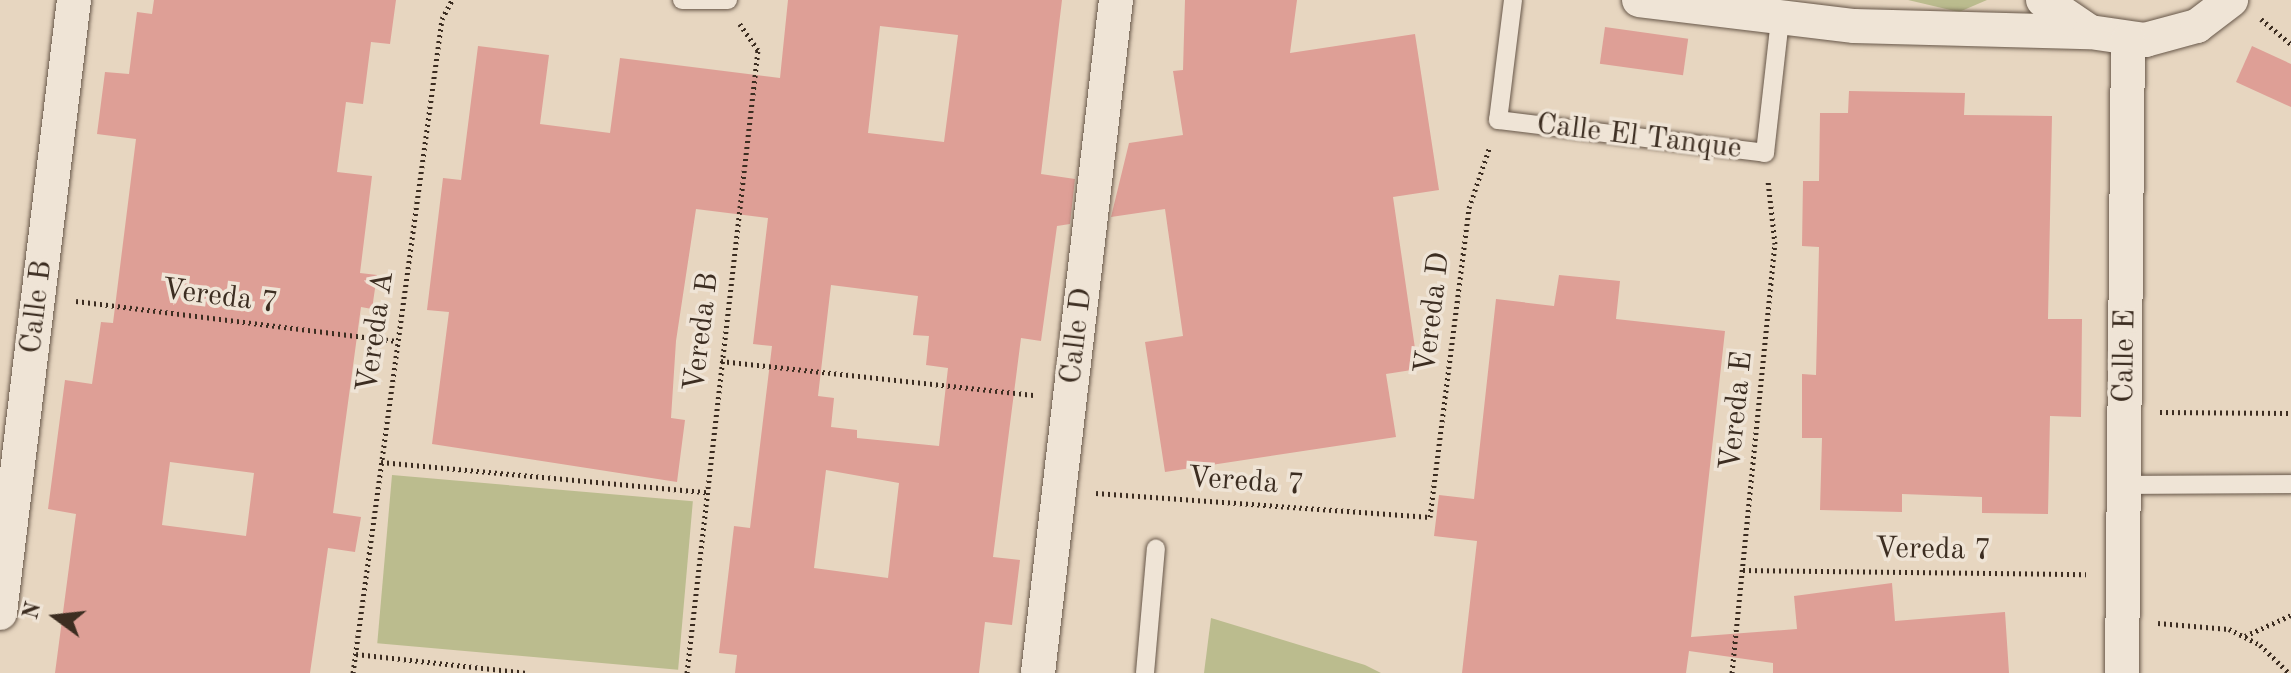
<!DOCTYPE html>
<style>
body{margin:0}
#map{position:relative;width:2291px;height:673px;overflow:hidden;background:#e7d6c0;font-family:"Old Standard TT",serif}
div>[style]{position:absolute}
.green>*{inset:0;background:#bbbc8e;transform-origin:0 0}
.building>*{inset:0;background:#de9f96;transform-origin:0 0}
.path>*{height:5px;margin-top:-2.5px;transform-origin:0;background:repeating-linear-gradient(90deg,#3c2d21 0 2px,transparent 0 6px)}
.roads{filter:drop-shadow(0 0 2px #675749) drop-shadow(0 0 2px #675749)}
.lane>*{height:18px;margin:-9px;padding:0 9px;transform-origin:9px;border-radius:9px;background:#efe4d6}
.street>*{height:34px;margin:-17px;padding:0 17px;transform-origin:17px;border-radius:17px;background:#efe4d6}
span{translate:-50% -50%;white-space:nowrap;text-align:center;line-height:1.15;-webkit-text-stroke:7px #efe4d6;paint-order:stroke}
.street-label{font-size:30px;color:#3c2d21}
.north{position:absolute;left:16px;top:577px;width:80px;height:80px;-webkit-text-stroke:6px #efe4d6;paint-order:stroke;rotate:285deg;font-size:22px;font-weight:700;line-height:32px;text-align:center;color:#3c2d21}
.north::after{content:'';display:block;margin:auto;width:28px;height:36px;background:#3c2d21;clip-path:polygon(50% 0,100% 100%,50% 72%,0 100%)}
</style>
<div id="map">
<div class="green">
<i style="clip-path:polygon(1908px 0,1987px 0,1959px 12px)"></i>
<i style="left:392px;top:475px;width:302px;height:169px;rotate:5deg"></i>
<i style="clip-path:polygon(1211px 618px,1365px 665px,1381px 673px,1204px 673px)"></i>
</div>
<div class="building">
<i style="clip-path:polygon(evenodd,154px 0,396px 0,390px 44px,371px 42px,363px 104px,346px 102px,337px 172px,372px 176px,360px 273px,377px 275px,372px 309px,361px 307px,333px 513px,361px 517px,355px 552px,328px 548px,310px 673px,55px 673px,76px 514px,48px 509px,65px 380px,92px 384px,101px 322px,113px 323px,136px 139px,97px 134px,105px 72px,129px 74px,137px 12px,152px 14px,154px 0,170px 462px,254px 473px,246px 536px,162px 525px,170px 462px)"></i>
<i style="clip-path:polygon(evenodd,788px 0,1062px 0,1041px 174px,1075px 179px,1070px 224px,1057px 226px,1041px 341px,1021px 338px,993px 557px,1020px 560px,1012px 625px,985px 622px,979px 673px,735px 673px,737px 655px,719px 653px,734px 526px,750px 528px,772px 346px,753px 344px,768px 218px,696px 209px,676px 341px,671px 418px,685px 420px,677px 482px,432px 444px,449px 312px,427px 310px,443px 178px,461px 180px,478px 46px,549px 55px,540px 124px,610px 133px,620px 58px,780px 78px,788px 0,880px 26px,958px 35px,944px 142px,868px 133px,880px 26px,788px 0,831px 285px,918px 296px,913px 335px,929px 336px,926px 365px,948px 368px,939px 446px,857px 438px,857px 430px,831px 427px,834px 398px,818px 396px,831px 285px,788px 0,826px 470px,899px 483px,888px 578px,814px 568px,826px 470px)"></i>
<i style="clip-path:polygon(1185px 0,1297px 0,1290px 53px,1415px 34px,1439px 190px,1393px 197px,1418px 369px,1386px 374px,1396px 437px,1165px 472px,1145px 342px,1183px 336px,1165px 209px,1111px 217px,1129px 143px,1183px 135px,1173px 71px,1183px 70px)"></i>
<i style="left:1605px;top:27px;width:84px;height:37px;rotate:8deg"></i>
<i style="clip-path:polygon(2252px 46px,2291px 64px,2291px 107px,2236px 82px)"></i>
<i style="clip-path:polygon(1849px 91px,1965px 93px,1964px 115px,2052px 116px,2048px 319px,2082px 319px,2081px 417px,2050px 416px,2048px 514px,1982px 513px,1982px 497px,1902px 494px,1902px 512px,1820px 510px,1822px 438px,1802px 438px,1802px 374px,1816px 375px,1819px 247px,1802px 246px,1803px 181px,1819px 181px,1820px 113px,1848px 113px)"></i>
<i style="clip-path:polygon(1559px 275px,1620px 281px,1616px 319px,1725px 331px,1691px 637px,1797px 629px,1794px 596px,1892px 583px,1895px 621px,2005px 612px,2009px 673px,1773px 673px,1773px 663px,1689px 651px,1686px 673px,1462px 673px,1477px 541px,1434px 536px,1439px 495px,1474px 499px,1496px 299px,1554px 306px)"></i>
</div>
<div class="path">
<i style="left:2261px;top:19px;width:39px;rotate:40deg"></i>
<i style="left:76px;top:301px;width:323px;rotate:7.1deg"></i>
<i style="left:721px;top:361px;width:314px;rotate:6.2deg"></i>
<i style="left:2160px;top:412px;width:131px;rotate:0.4deg"></i>
<i style="left:381px;top:462px;width:327px;rotate:5.3deg"></i>
<i style="left:1096px;top:493px;width:335px;rotate:4.1deg"></i>
<i style="left:1430px;top:517px;width:311px;rotate:-82.8deg"></i>
<i style="left:1469px;top:208px;width:65px;rotate:-71.3deg"></i>
<i style="left:1743px;top:570px;width:343px;rotate:0.7deg"></i>
<i style="left:2158px;top:623px;width:71px;rotate:4.8deg"></i>
<i style="left:2229px;top:629px;width:35px;rotate:27deg"></i>
<i style="left:2260px;top:645px;width:40px;rotate:44deg"></i>
<i style="left:2245px;top:636px;width:51px;rotate:-24.5deg"></i>
<i style="left:356px;top:654px;width:172px;rotate:6.3deg"></i>
<i style="left:353px;top:673px;width:660px;rotate:-82.25deg"></i>
<i style="left:442px;top:19px;width:21px;rotate:-62deg"></i>
<i style="left:687px;top:673px;width:627px;rotate:-83.5deg"></i>
<i style="left:758px;top:50px;width:32px;rotate:-125deg"></i>
<i style="left:1732px;top:673px;width:431px;rotate:-84.3deg"></i>
<i style="left:1775px;top:244px;width:63px;rotate:-96.3deg"></i>
</div>
<div class="roads">
<div class="lane">
<i style="left:682px;top:0;width:46px"></i>
<i style="left:1513px;top:0;width:121px;rotate:97.1deg"></i>
<i style="left:1498px;top:120px;width:269px;rotate:7deg"></i>
<i style="left:1765px;top:153px;width:135px;rotate:-83.6deg"></i>
<i style="left:2124px;top:485px;width:167px;rotate:-0.3deg"></i>
<i style="left:1145px;top:673px;width:125px;rotate:-85deg"></i>
</div>
<div class="street">
<i style="left:1639px;top:0;width:217px;rotate:6.9deg"></i>
<i style="left:1854px;top:26px;width:236px;rotate:1.5deg"></i>
<i style="left:2043px;top:0;width:57px;rotate:34.2deg"></i>
<i style="left:2090px;top:32px;width:56px;rotate:8.3deg"></i>
<i style="left:2145px;top:40px;width:54px;rotate:-15.1deg"></i>
<i style="left:2197px;top:26px;width:43px;rotate:-37.4deg"></i>
<i style="left:0;top:613px;width:617px;rotate:-83.12deg"></i>
<i style="left:1038px;top:673px;width:678px;rotate:-83.39deg"></i>
<i style="left:2122px;top:673px;width:633px;rotate:-89.46deg"></i>
</div>
</div>
<div class="street-label">
<span style="left:1639px;top:137px;rotate:7deg">Calle El Tanque</span>
<span style="left:220px;top:297px;rotate:7deg">Vereda 7</span>
<span style="left:37px;top:307px;rotate:-83deg">Calle B</span>
<span style="left:1433px;top:313px;rotate:-83deg">Vereda D</span>
<span style="left:376px;top:332px;rotate:-82deg">Vereda A</span>
<span style="left:702px;top:332px;rotate:-83deg">Vereda B</span>
<span style="left:1077px;top:336px;rotate:-83deg">Calle D</span>
<span style="left:2125px;top:356px;rotate:-89deg">Calle E</span>
<span style="left:1737px;top:411px;rotate:-84deg">Vereda E</span>
<span style="left:1246px;top:482px;rotate:4deg">Vereda 7</span>
<span style="left:1933px;top:550px;rotate:1deg">Vereda 7</span>
</div>
<div class="north">N</div>
</div>
